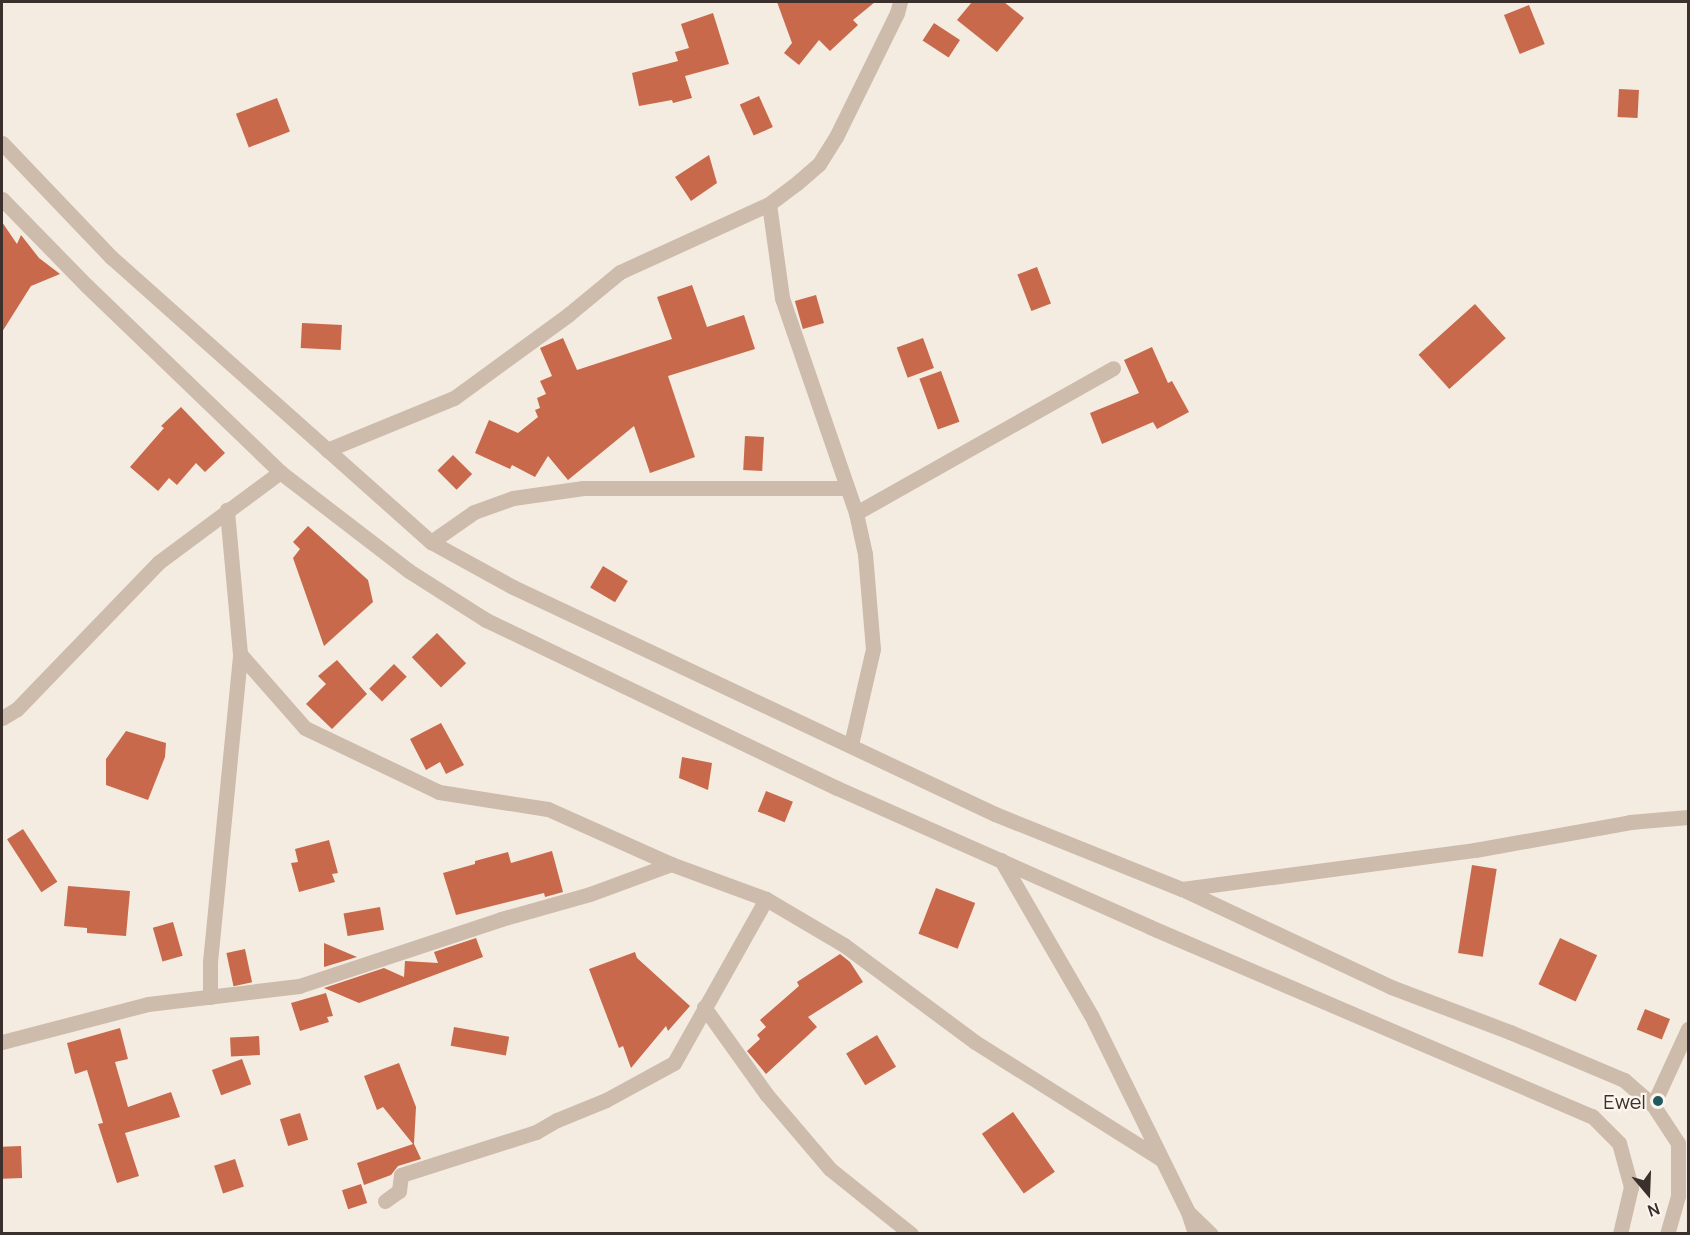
<!DOCTYPE html>
<style>
body{margin:0}
#map{position:relative;width:1690px;height:1235px;overflow:hidden;background:#f4ebe1;font-family:Manrope,sans-serif}
div>[style]{position:absolute}
.building>*{inset:0;background:#c8694b;transform-origin:0 0}
.minor>*{height:15px;margin:-7.5px;padding:0 7.5px;transform-origin:7.5px;border-radius:7.5px;background:#cdbbac}
.dots>*{width:16px;height:16px;translate:-50% -50%;box-sizing:border-box;border:3px solid #fbf5ee;border-radius:50%}
span{translate:-50% -50%;white-space:nowrap;text-align:center;line-height:1.15;-webkit-text-stroke:4.5px #fbf5ee;paint-order:stroke}
.poi-label{font-size:20px;color:#3b302b}
.right{translate:-100% -50%;text-align:right}
.frame{position:absolute;inset:0;border:3px solid #3b302b;pointer-events:none}
.north{position:absolute;left:1618px;top:1163px;width:60px;height:60px;-webkit-text-stroke:4px #fbf5ee;paint-order:stroke;rotate:161deg;font-size:16px;font-weight:700;line-height:24px;text-align:center;color:#3b302b}
.north::after{content:'';display:block;margin:auto;width:21px;height:27px;background:#3b302b;clip-path:polygon(50% 0,100% 100%,50% 72%,0 100%)}
</style>
<div id="map">
<div class="building">
<i style="clip-path:polygon(777px 2px,875px 2px,853px 20px,858px 25px,830px 51px,819px 40px,799px 65px,784px 53px,792px 43px)"></i>
<i style="clip-path:polygon(972px 2px,1004px 2px,1024px 18px,997px 52px,957px 20px)"></i>
<i style="left:1529px;top:5px;width:42px;height:27px;rotate:68deg"></i>
<i style="clip-path:polygon(713px 13px,729px 64px,685px 76px,692px 98px,673px 103px,672px 100px,639px 106px,632px 73px,678px 61px,675px 52px,689px 48px,681px 24px)"></i>
<i style="left:934px;top:23px;width:31px;height:21px;rotate:33deg"></i>
<i style="left:1619px;top:89px;width:20px;height:28px;rotate:3deg"></i>
<i style="left:759px;top:96px;width:34px;height:21px;rotate:66deg"></i>
<i style="left:277px;top:98px;width:36px;height:44px;rotate:69deg"></i>
<i style="clip-path:polygon(709px 155px,717px 183px,691px 201px,675px 177px)"></i>
<i style="clip-path:polygon(2px 222px,17px 244px,21px 235px,39px 258px,60px 274px,31px 286px,2px 332px)"></i>
<i style="left:1037px;top:267px;width:39px;height:21px;rotate:69deg"></i>
<i style="clip-path:polygon(692px 285px,707px 327px,744px 315px,755px 349px,668px 376px,695px 457px,650px 473px,634px 426px,568px 480px,548px 456px,535px 477px,512px 465px,510px 469px,475px 453px,489px 420px,518px 433px,538px 417px,535px 410px,540px 408px,537px 398px,546px 394px,540px 381px,552px 376px,540px 348px,563px 338px,577px 370px,672px 339px,657px 297px)"></i>
<i style="left:816px;top:295px;width:29px;height:22px;rotate:74deg"></i>
<i style="left:1475px;top:304px;width:46px;height:76px;rotate:48deg"></i>
<i style="left:302px;top:323px;width:40px;height:25px;rotate:3deg"></i>
<i style="left:923px;top:338px;width:32px;height:28px;rotate:70deg"></i>
<i style="clip-path:polygon(1152px 347px,1168px 383px,1172px 381px,1189px 412px,1157px 429px,1153px 422px,1102px 444px,1090px 413px,1139px 393px,1124px 360px)"></i>
<i style="left:941px;top:371px;width:54px;height:23px;rotate:70deg"></i>
<i style="clip-path:polygon(181px 407px,225px 453px,205px 472px,196px 463px,177px 485px,169px 478px,158px 491px,130px 467px,164px 428px,161px 426px)"></i>
<i style="left:745px;top:436px;width:19px;height:34px;rotate:3deg"></i>
<i style="left:453px;top:455px;width:27px;height:22px;rotate:45deg"></i>
<i style="clip-path:polygon(308px 526px,368px 580px,373px 602px,324px 646px,293px 558px,300px 549px,293px 542px)"></i>
<i style="left:603px;top:566px;width:29px;height:25px;rotate:31deg"></i>
<i style="left:437px;top:633px;width:42px;height:35px;rotate:46deg"></i>
<i style="clip-path:polygon(337px 660px,367px 694px,332px 729px,306px 704px,326px 684px,318px 676px)"></i>
<i style="left:394px;top:664px;width:18px;height:35px;rotate:45deg"></i>
<i style="clip-path:polygon(441px 723px,464px 765px,446px 774px,440px 762px,426px 770px,410px 739px)"></i>
<i style="clip-path:polygon(126px 731px,166px 743px,165px 757px,148px 800px,106px 785px,106px 759px)"></i>
<i style="clip-path:polygon(682px 757px,712px 763px,708px 790px,679px 778px)"></i>
<i style="left:766px;top:791px;width:29px;height:22px;rotate:22deg"></i>
<i style="left:23px;top:829px;width:63px;height:19px;rotate:57deg"></i>
<i style="clip-path:polygon(329px 840px,338px 873px,332px 874px,335px 882px,299px 892px,291px 863px,298px 862px,295px 849px)"></i>
<i style="clip-path:polygon(552px 851px,563px 892px,545px 897px,544px 893px,456px 915px,443px 873px,475px 864px,475px 861px,508px 852px,511px 863px)"></i>
<i style="left:1472px;top:865px;width:25px;height:89px;rotate:9deg"></i>
<i style="clip-path:polygon(68px 886px,130px 891px,126px 936px,87px 933px,87px 928px,64px 926px)"></i>
<i style="left:936px;top:888px;width:42px;height:49px;rotate:21deg"></i>
<i style="left:380px;top:907px;width:23px;height:37px;rotate:80deg"></i>
<i style="left:173px;top:922px;width:35px;height:21px;rotate:74deg"></i>
<i style="clip-path:polygon(476px 938px,483px 957px,359px 1003px,324px 988px,384px 968px,404px 977px,405px 961px,438px 963px,434px 952px)"></i>
<i style="left:1560px;top:938px;width:41px;height:51px;rotate:25deg"></i>
<i style="clip-path:polygon(324px 943px,357px 957px,324px 967px)"></i>
<i style="left:245px;top:949px;width:34px;height:19px;rotate:78deg"></i>
<i style="clip-path:polygon(635px 952px,637px 958px,690px 1006px,668px 1031px,666px 1026px,631px 1068px,623px 1046px,619px 1048px,589px 969px)"></i>
<i style="clip-path:polygon(840px 954px,850px 962px,863px 982px,808px 1017px,817px 1027px,766px 1074px,747px 1051px,760px 1039px,757px 1035px,766px 1027px,760px 1020px,799px 986px,797px 982px)"></i>
<i style="clip-path:polygon(326px 993px,333px 1016px,327px 1017px,329px 1022px,300px 1031px,291px 1003px)"></i>
<i style="left:1645px;top:1009px;width:27px;height:22px;rotate:22deg"></i>
<i style="left:454px;top:1027px;width:56px;height:19px;rotate:10deg"></i>
<i style="clip-path:polygon(120px 1028px,128px 1059px,115px 1062px,128px 1107px,171px 1092px,180px 1117px,125px 1133px,139px 1176px,117px 1183px,98px 1124px,103px 1123px,87px 1070px,75px 1074px,67px 1043px)"></i>
<i style="left:877px;top:1035px;width:37px;height:36px;rotate:59deg"></i>
<i style="left:259px;top:1036px;width:19px;height:29px;rotate:87deg"></i>
<i style="left:242px;top:1059px;width:27px;height:32px;rotate:70deg"></i>
<i style="clip-path:polygon(399px 1063px,416px 1107px,414px 1144px,421px 1159px,398px 1166px,391px 1175px,364px 1185px,357px 1163px,413px 1144px,383px 1107px,377px 1110px,364px 1076px)"></i>
<i style="left:1013px;top:1112px;width:73px;height:38px;rotate:55deg"></i>
<i style="left:300px;top:1113px;width:28px;height:21px;rotate:73deg"></i>
<i style="left:21px;top:1146px;width:32px;height:19px;rotate:88deg"></i>
<i style="left:235px;top:1159px;width:29px;height:22px;rotate:72deg"></i>
<i style="left:361px;top:1184px;width:20px;height:20px;rotate:72deg"></i>
</div>
<div class="minor">
<i style="left:2px;top:143px;width:158px;rotate:46.3deg"></i>
<i style="left:111px;top:257px;width:429px;rotate:41.7deg"></i>
<i style="left:431px;top:542px;width:94px;rotate:28.8deg"></i>
<i style="left:513px;top:587px;width:533px;rotate:25.22deg"></i>
<i style="left:995px;top:814px;width:201px;rotate:21.9deg"></i>
<i style="left:1182px;top:889px;width:231px;rotate:25.1deg"></i>
<i style="left:1391px;top:987px;width:127px;rotate:20.7deg"></i>
<i style="left:1510px;top:1032px;width:124px;rotate:22.8deg"></i>
<i style="left:1624px;top:1080px;width:38px;rotate:41deg"></i>
<i style="left:1653px;top:1105px;width:45px;rotate:56.7deg"></i>
<i style="left:1678px;top:1143px;width:53px;rotate:90deg"></i>
<i style="left:1678px;top:1196px;width:40px;rotate:106deg"></i>
<i style="left:2px;top:199px;width:122px;rotate:45.7deg"></i>
<i style="left:87px;top:286px;width:268px;rotate:43.9deg"></i>
<i style="left:280px;top:472px;width:163px;rotate:37.5deg"></i>
<i style="left:409px;top:571px;width:91px;rotate:32.5deg"></i>
<i style="left:486px;top:620px;width:389px;rotate:25.6deg"></i>
<i style="left:837px;top:788px;width:342px;rotate:23.9deg"></i>
<i style="left:1150px;top:927px;width:481px;rotate:23.2deg"></i>
<i style="left:1592px;top:1116px;width:38px;rotate:45deg"></i>
<i style="left:1619px;top:1143px;width:46px;rotate:74.7deg"></i>
<i style="left:1631px;top:1187px;width:48px;rotate:103.2deg"></i>
<i style="left:769px;top:204px;width:95px;rotate:82.1deg"></i>
<i style="left:782px;top:298px;width:227px;rotate:71deg"></i>
<i style="left:856px;top:513px;width:42px;rotate:77.6deg"></i>
<i style="left:865px;top:554px;width:95px;rotate:85.2deg"></i>
<i style="left:873px;top:649px;width:98px;rotate:103deg"></i>
<i style="left:327px;top:450px;width:137px;rotate:-22.3deg"></i>
<i style="left:454px;top:398px;width:142px;rotate:-36.1deg"></i>
<i style="left:569px;top:314px;width:66px;rotate:-39.5deg"></i>
<i style="left:620px;top:272px;width:164px;rotate:-24.5deg"></i>
<i style="left:769px;top:204px;width:35px;rotate:-37deg"></i>
<i style="left:797px;top:183px;width:29px;rotate:-41deg"></i>
<i style="left:819px;top:164px;width:32px;rotate:-58deg"></i>
<i style="left:836px;top:137px;width:138px;rotate:-63.8deg"></i>
<i style="left:897px;top:13px;width:11px;rotate:-75deg"></i>
<i style="left:856px;top:513px;width:295px;rotate:-29.4deg"></i>
<i style="left:431px;top:542px;width:52px;rotate:-34.9deg"></i>
<i style="left:474px;top:512px;width:41px;rotate:-19.7deg"></i>
<i style="left:513px;top:498px;width:71px;rotate:-8.1deg"></i>
<i style="left:583px;top:488px;width:262px"></i>
<i style="left:240px;top:654px;width:98px;rotate:48.7deg"></i>
<i style="left:305px;top:728px;width:148px;rotate:25.5deg"></i>
<i style="left:439px;top:792px;width:110px;rotate:8.9deg"></i>
<i style="left:548px;top:809px;width:135px;rotate:24.1deg"></i>
<i style="left:671px;top:864px;width:101px;rotate:20.2deg"></i>
<i style="left:766px;top:899px;width:91px;rotate:30.5deg"></i>
<i style="left:844px;top:945px;width:163px;rotate:36.5deg"></i>
<i style="left:975px;top:1042px;width:220px;rotate:32.2deg"></i>
<i style="left:2px;top:718px;width:17px;rotate:-31deg"></i>
<i style="left:17px;top:709px;width:204px;rotate:-46deg"></i>
<i style="left:159px;top:562px;width:151px;rotate:-36.6deg"></i>
<i style="left:1001px;top:860px;width:179px;rotate:59.9deg"></i>
<i style="left:1091px;top:1015px;width:220px;rotate:63.8deg"></i>
<i style="left:1188px;top:1212px;width:23px;rotate:72deg"></i>
<i style="left:1182px;top:889px;width:296px;rotate:-7.6deg"></i>
<i style="left:1475px;top:850px;width:158px;rotate:-10.2deg"></i>
<i style="left:1630px;top:822px;width:58px;rotate:-4.9deg"></i>
<i style="left:210px;top:997px;width:35px;rotate:-90deg"></i>
<i style="left:210px;top:962px;width:309px;rotate:-84.4deg"></i>
<i style="left:240px;top:654px;width:145px;rotate:-95.2deg"></i>
<i style="left:704px;top:1007px;width:108px;rotate:54.4deg"></i>
<i style="left:767px;top:1095px;width:97px;rotate:49.6deg"></i>
<i style="left:830px;top:1169px;width:104px;rotate:38.7deg"></i>
<i style="left:2px;top:1042px;width:151px;rotate:-14.6deg"></i>
<i style="left:148px;top:1004px;width:152px;rotate:-6.8deg"></i>
<i style="left:299px;top:986px;width:213px;rotate:-18.3deg"></i>
<i style="left:501px;top:919px;width:92px;rotate:-15.7deg"></i>
<i style="left:590px;top:894px;width:86px;rotate:-20.3deg"></i>
<i style="left:1653px;top:1105px;width:84px;rotate:-65.3deg"></i>
<i style="left:385px;top:1201px;width:17px;rotate:-36deg"></i>
<i style="left:399px;top:1191px;width:16px;rotate:-83deg"></i>
<i style="left:401px;top:1175px;width:142px;rotate:-17.7deg"></i>
<i style="left:536px;top:1132px;width:24px;rotate:-30deg"></i>
<i style="left:557px;top:1120px;width:53px;rotate:-22.2deg"></i>
<i style="left:606px;top:1100px;width:77px;rotate:-28.6deg"></i>
<i style="left:674px;top:1063px;width:188px;rotate:-60.7deg"></i>
<i style="left:1190px;top:1214px;width:29px;rotate:44deg"></i>
</div>
<div class="dots">
<i style="left:1658px;top:1101px;background:#1f5a5e"></i>
</div>
<div class="poi-label">
<span class="right" style="left:1646px;top:1101px">Ewel</span>
</div>
<div class="frame"></div>
<div class="north">N</div>
</div>
